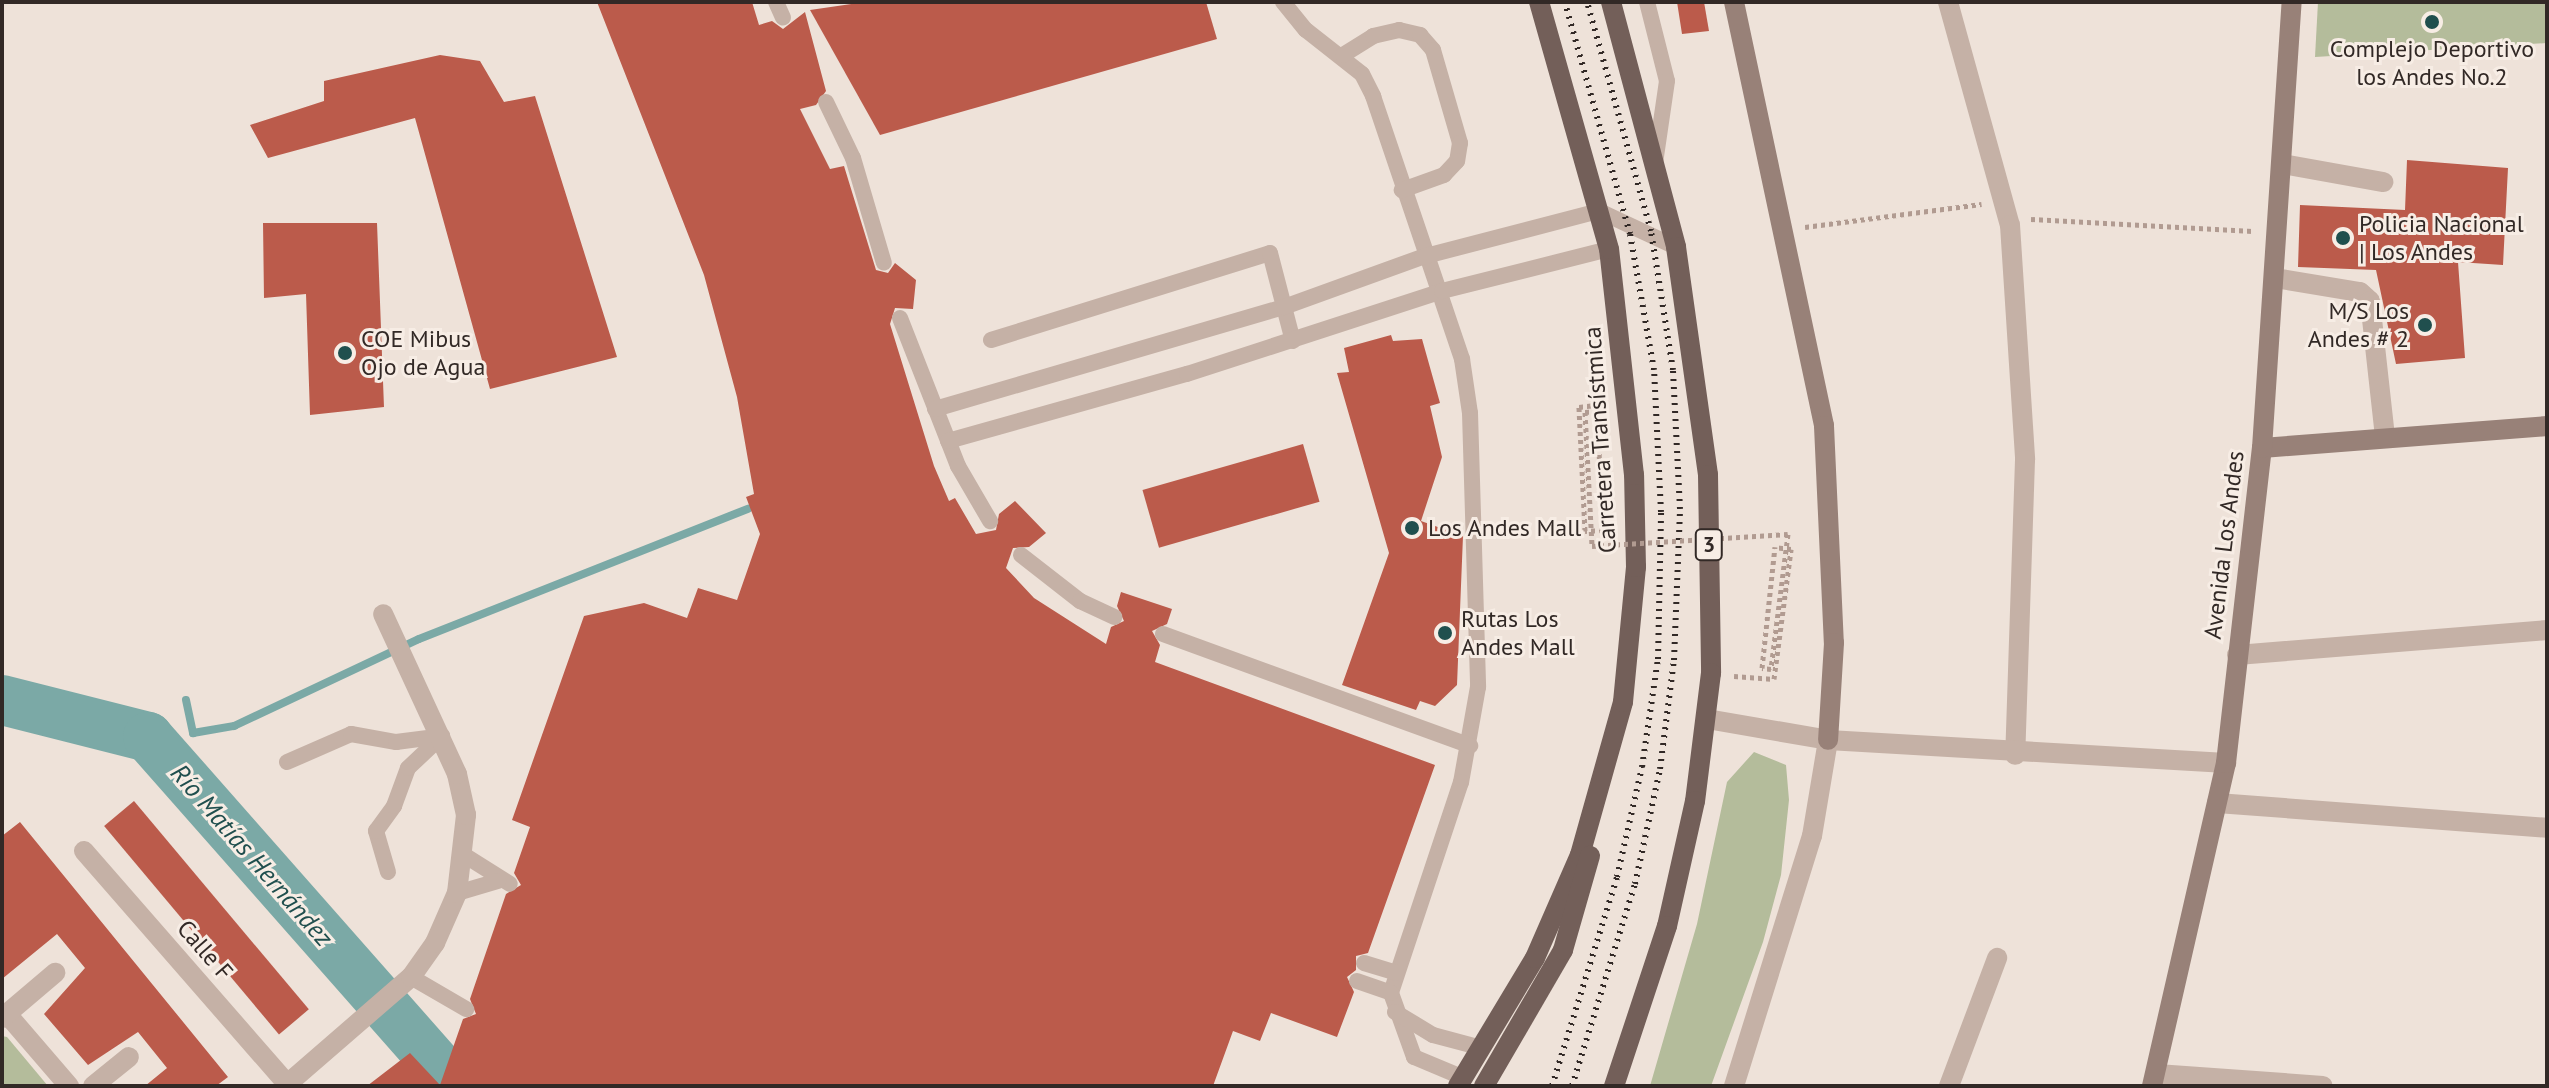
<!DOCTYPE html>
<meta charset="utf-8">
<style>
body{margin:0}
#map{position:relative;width:2549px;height:1088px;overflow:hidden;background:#eee2d9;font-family:"PT Sans",sans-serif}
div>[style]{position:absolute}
.green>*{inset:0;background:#b4bc9b}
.stream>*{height:8px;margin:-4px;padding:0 4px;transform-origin:4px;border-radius:4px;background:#7ba9a6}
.river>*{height:50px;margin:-25px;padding:0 25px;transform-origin:25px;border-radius:25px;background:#7ba9a6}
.building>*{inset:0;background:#bb5b4b;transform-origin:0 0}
.path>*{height:5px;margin-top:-2.5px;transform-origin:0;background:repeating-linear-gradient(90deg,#b19b91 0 4px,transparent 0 8px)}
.lane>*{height:16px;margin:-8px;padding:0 8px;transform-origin:8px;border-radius:8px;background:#c5b1a6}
.street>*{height:20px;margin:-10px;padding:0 10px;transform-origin:10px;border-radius:10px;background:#c5b1a6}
.secondary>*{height:20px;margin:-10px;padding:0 10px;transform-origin:10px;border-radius:10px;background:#988178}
.primary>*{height:20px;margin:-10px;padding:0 10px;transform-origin:10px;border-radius:10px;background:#735f59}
.rail>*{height:6px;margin-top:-3px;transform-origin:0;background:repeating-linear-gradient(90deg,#322926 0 2px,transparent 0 8px)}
.path-bridge>*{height:5px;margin-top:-2.5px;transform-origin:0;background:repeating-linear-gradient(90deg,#b19b91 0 4px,transparent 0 8px)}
.dots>*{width:22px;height:22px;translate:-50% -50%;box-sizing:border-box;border:4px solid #f7ede5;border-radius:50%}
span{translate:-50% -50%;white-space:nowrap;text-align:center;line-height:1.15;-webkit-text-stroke:6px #f7ede5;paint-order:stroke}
.shield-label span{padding:2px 6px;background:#f7ede5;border:2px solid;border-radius:6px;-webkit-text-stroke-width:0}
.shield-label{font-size:22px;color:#322926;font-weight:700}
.poi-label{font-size:24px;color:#322926}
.left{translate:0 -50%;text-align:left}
.right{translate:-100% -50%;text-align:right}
.street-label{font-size:24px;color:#322926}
.water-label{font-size:26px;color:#204f4e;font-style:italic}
.frame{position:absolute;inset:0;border:4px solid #322926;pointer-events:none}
</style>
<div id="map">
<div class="green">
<i style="clip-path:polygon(2318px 2px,2547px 2px,2547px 43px,2315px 57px)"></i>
<i style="clip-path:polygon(1754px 752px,1786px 765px,1789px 800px,1781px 875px,1763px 942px,1711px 1086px,1650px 1086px,1697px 924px,1727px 782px)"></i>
<i style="clip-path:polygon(2px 1036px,7px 1037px,48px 1086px,2px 1086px)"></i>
</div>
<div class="stream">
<i style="left:186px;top:700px;width:34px;rotate:78deg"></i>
<i style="left:193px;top:733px;width:42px;rotate:-9.7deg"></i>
<i style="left:234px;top:726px;width:204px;rotate:-25.2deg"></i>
<i style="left:419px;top:639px;width:354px;rotate:-21.6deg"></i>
</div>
<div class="river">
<i style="left:2px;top:700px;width:151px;rotate:14.2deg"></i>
<i style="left:148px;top:737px;width:465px;rotate:48.6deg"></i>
</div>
<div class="building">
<i style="clip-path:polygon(597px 2px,752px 2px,759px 25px,772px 21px,783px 29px,805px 12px,826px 91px,816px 105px,800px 109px,830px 169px,844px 166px,876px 270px,888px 273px,895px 263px,916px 280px,913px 309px,895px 308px,890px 324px,934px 466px,949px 501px,955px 498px,976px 534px,996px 530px,999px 514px,1015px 501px,1046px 533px,1029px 547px,1013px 548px,1006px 568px,1034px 598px,1106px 644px,1111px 627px,1124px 621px,1117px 606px,1121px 592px,1172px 609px,1167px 624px,1152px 631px,1160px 645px,1155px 662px,1435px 765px,1368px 953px,1356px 956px,1356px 970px,1347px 977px,1354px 992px,1337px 1037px,1271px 1013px,1260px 1041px,1233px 1031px,1213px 1086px,367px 1086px,410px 1053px,440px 1085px,463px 1019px,476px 1014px,470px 999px,506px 894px,521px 885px,514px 873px,530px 827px,512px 820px,584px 616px,644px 603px,687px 618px,698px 588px,737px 600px,760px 534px,746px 497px,754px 494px,737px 397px,704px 275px)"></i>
<i style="clip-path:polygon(865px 2px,1206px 2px,1217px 39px,880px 135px,810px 10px)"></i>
<i style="clip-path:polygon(1677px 2px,1704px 2px,1709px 31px,1682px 34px)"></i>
<i style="clip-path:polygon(440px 55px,480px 61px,504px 102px,535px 96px,617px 357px,490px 389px,415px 118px,268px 158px,250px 125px,324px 101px,324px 81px)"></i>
<i style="clip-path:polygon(2407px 160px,2508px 168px,2503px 265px,2458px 262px,2465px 358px,2396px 364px,2376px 270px,2298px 267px,2300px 205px,2405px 210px)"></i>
<i style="clip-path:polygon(263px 223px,377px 223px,384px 407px,310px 415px,306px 294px,264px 298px)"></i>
<i style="clip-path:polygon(1391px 335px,1393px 341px,1422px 339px,1440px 403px,1430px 406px,1442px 457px,1421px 521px,1463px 536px,1457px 685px,1435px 706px,1420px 701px,1416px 710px,1342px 685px,1389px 553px,1337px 373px,1349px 372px,1344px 348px)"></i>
<i style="left:1303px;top:444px;width:60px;height:167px;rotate:74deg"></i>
<i style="left:134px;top:801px;width:272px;height:39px;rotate:50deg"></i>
<i style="clip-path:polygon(20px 822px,228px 1077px,216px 1086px,145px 1086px,167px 1068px,138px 1032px,88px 1065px,44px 1014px,85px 968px,57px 934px,2px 979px,2px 836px)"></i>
</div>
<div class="path">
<i style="left:2031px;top:219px;width:222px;rotate:3.1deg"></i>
<i style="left:1805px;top:227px;width:178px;rotate:-7.4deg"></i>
<i style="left:1603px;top:530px;width:18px;rotate:177deg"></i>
<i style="left:1585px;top:531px;width:124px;rotate:-92.8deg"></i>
<i style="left:1579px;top:407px;width:26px;rotate:-7deg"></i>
<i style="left:1734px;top:676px;width:40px;rotate:4.3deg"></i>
<i style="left:1774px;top:679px;width:131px;rotate:-82.5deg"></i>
<i style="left:1791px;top:549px;width:16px;rotate:-173deg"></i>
</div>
<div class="lane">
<i style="left:776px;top:2px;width:17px;rotate:66deg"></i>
<i style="left:1283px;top:2px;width:36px;rotate:51deg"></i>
<i style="left:1306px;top:30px;width:71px;rotate:38.2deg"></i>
<i style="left:1362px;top:74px;width:25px;rotate:63deg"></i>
<i style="left:1373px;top:96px;width:278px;rotate:71.3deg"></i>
<i style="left:1462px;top:359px;width:55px;rotate:81.6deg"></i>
<i style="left:1470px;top:413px;width:274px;rotate:88.3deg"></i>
<i style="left:1478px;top:687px;width:97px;rotate:100.1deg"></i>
<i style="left:1461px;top:782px;width:222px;rotate:108.4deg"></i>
<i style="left:1391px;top:993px;width:68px;rotate:70.2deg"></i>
<i style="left:1414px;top:1057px;width:54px;rotate:22.8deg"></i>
<i style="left:1647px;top:2px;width:81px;rotate:75.8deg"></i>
<i style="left:1667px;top:81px;width:83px;rotate:98.3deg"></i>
<i style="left:1343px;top:55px;width:36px;rotate:-32deg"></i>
<i style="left:1373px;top:36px;width:27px;rotate:-13deg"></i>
<i style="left:1399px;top:30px;width:22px;rotate:13deg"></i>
<i style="left:1420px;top:35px;width:20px;rotate:49deg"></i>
<i style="left:1433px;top:50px;width:97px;rotate:73.8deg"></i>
<i style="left:1460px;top:143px;width:18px;rotate:99deg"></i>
<i style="left:1457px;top:161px;width:19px;rotate:133deg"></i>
<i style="left:1444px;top:175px;width:45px;rotate:160.3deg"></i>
<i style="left:826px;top:102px;width:62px;rotate:64.3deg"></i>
<i style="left:853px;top:158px;width:109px;rotate:73.6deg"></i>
<i style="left:900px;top:318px;width:159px;rotate:68.6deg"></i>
<i style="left:958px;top:466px;width:64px;rotate:59.8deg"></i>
<i style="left:991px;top:340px;width:292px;rotate:-17.3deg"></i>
<i style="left:1270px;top:253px;width:91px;rotate:75.4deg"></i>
<i style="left:935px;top:409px;width:364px;rotate:-16.3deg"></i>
<i style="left:1284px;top:307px;width:147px;rotate:-19.9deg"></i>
<i style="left:1422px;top:257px;width:183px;rotate:-14.6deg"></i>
<i style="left:1599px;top:211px;width:85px;rotate:25.1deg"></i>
<i style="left:948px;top:441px;width:248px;rotate:-15.7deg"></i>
<i style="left:1187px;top:374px;width:268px;rotate:-18deg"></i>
<i style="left:1442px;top:291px;width:172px;rotate:-14.1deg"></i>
<i style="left:1021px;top:555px;width:75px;rotate:37.9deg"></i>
<i style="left:1080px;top:601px;width:38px;rotate:25deg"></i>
<i style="left:1163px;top:634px;width:327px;rotate:20deg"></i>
<i style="left:287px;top:762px;width:70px;rotate:-23.6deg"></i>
<i style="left:351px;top:734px;width:46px;rotate:10.1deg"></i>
<i style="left:396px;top:742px;width:46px;rotate:-7.4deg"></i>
<i style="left:464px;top:855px;width:54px;rotate:32.2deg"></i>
<i style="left:388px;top:872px;width:43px;rotate:-106.3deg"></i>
<i style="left:376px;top:831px;width:31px;rotate:-54deg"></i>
<i style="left:394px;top:806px;width:40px;rotate:-69.8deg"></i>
<i style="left:408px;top:768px;width:47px;rotate:-43.3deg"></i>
<i style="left:457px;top:893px;width:43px;rotate:-16.3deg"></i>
<i style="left:1364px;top:963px;width:34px;rotate:17deg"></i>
<i style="left:411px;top:977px;width:64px;rotate:30.2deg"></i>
<i style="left:1357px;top:981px;width:36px;rotate:19deg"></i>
<i style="left:1395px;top:1012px;width:44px;rotate:31.2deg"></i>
<i style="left:1433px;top:1035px;width:51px;rotate:14.9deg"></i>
</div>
<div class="street">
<i style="left:1948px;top:2px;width:231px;rotate:74.5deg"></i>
<i style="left:2010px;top:225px;width:235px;rotate:86.3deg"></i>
<i style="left:2025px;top:460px;width:295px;rotate:91.9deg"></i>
<i style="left:2282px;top:164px;width:103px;rotate:10.1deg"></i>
<i style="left:2275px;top:278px;width:86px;rotate:9.4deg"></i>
<i style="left:2360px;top:292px;width:13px;rotate:42deg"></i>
<i style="left:2370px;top:301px;width:136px;rotate:83.7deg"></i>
<i style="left:2237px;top:655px;width:311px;rotate:-4.6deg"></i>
<i style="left:1707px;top:719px;width:123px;rotate:9.8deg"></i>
<i style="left:1828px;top:740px;width:399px;rotate:3.3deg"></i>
<i style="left:2217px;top:803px;width:331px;rotate:4.3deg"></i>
<i style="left:84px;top:851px;width:309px;rotate:48.9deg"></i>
<i style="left:7px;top:1014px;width:95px;rotate:49.3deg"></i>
<i style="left:2px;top:1018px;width:70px;rotate:-40.3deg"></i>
<i style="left:2157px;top:1074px;width:166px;rotate:4.1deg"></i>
<i style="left:93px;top:1086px;width:46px;rotate:-38.9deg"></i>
<i style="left:285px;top:1086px;width:167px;rotate:-40.9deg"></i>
<i style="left:411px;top:977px;width:42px;rotate:-54.8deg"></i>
<i style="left:435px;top:943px;width:55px;rotate:-66.3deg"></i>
<i style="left:457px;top:893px;width:79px;rotate:-83.4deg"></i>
<i style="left:466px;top:815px;width:42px;rotate:-102.4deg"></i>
<i style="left:457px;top:774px;width:176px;rotate:-114.8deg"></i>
<i style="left:1734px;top:1086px;width:262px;rotate:-72.7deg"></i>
<i style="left:1812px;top:836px;width:97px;rotate:-80.5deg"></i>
<i style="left:1949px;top:1086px;width:137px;rotate:-69.4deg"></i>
</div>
<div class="secondary">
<i style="left:1734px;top:2px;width:433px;rotate:78deg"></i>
<i style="left:1824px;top:426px;width:217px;rotate:87.4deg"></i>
<i style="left:1834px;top:643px;width:97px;rotate:93.5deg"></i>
<i style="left:2262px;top:448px;width:286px;rotate:-4.4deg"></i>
<i style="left:2152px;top:1086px;width:331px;rotate:-77.1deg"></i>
<i style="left:2226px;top:763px;width:317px;rotate:-83.5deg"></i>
<i style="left:2262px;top:448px;width:447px;rotate:-86.2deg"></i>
</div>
<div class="primary">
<i style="left:1611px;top:2px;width:253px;rotate:75.1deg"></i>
<i style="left:1676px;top:247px;width:230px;rotate:82deg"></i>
<i style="left:1708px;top:475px;width:198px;rotate:89.1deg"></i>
<i style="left:1711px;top:673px;width:129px;rotate:97.1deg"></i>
<i style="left:1695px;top:801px;width:128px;rotate:102.6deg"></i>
<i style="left:1667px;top:926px;width:169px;rotate:108.3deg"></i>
<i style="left:1458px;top:1086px;width:149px;rotate:-59deg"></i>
<i style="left:1535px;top:958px;width:112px;rotate:-66.4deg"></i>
<i style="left:1580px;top:855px;width:159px;rotate:-74.3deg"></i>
<i style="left:1623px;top:702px;width:136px;rotate:-84.5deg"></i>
<i style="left:1636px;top:567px;width:92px;rotate:-91.2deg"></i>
<i style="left:1634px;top:475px;width:227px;rotate:-96.3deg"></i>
<i style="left:1609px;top:249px;width:257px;rotate:-105.8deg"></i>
<i style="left:1484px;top:1086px;width:157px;rotate:-59.8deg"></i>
<i style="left:1563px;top:950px;width:98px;rotate:-74deg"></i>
</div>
<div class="rail">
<i style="left:1552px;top:1086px;width:219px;rotate:-72.7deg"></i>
<i style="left:1617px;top:877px;width:113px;rotate:-77.2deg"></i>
<i style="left:1642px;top:767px;width:109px;rotate:-81.6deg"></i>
<i style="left:1658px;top:659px;width:147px;rotate:-88.8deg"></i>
<i style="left:1661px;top:512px;width:142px;rotate:-92.8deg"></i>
<i style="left:1654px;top:370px;width:138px;rotate:-100deg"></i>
<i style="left:1630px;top:234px;width:241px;rotate:-105.7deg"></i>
<i style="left:1572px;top:1086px;width:212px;rotate:-72.7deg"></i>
<i style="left:1635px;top:884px;width:118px;rotate:-77.7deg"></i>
<i style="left:1660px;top:769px;width:110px;rotate:-82.7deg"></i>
<i style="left:1674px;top:660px;width:151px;rotate:-87.7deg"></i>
<i style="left:1680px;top:509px;width:139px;rotate:-92.9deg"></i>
<i style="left:1673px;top:370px;width:141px;rotate:-99deg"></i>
<i style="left:1651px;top:231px;width:238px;rotate:-105.6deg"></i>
</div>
<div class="path-bridge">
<i style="left:1603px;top:530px;width:119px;rotate:-92.9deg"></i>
<i style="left:1597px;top:411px;width:12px;rotate:175deg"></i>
<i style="left:1585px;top:412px;width:134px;rotate:87deg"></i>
<i style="left:1592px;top:546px;width:196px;rotate:-3.5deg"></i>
<i style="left:1788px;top:534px;width:136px;rotate:97.2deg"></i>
<i style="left:1771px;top:669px;width:9px;rotate:-174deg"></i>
<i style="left:1762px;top:668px;width:122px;rotate:-83.9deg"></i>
</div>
<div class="dots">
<i style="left:2432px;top:22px;background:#204f4e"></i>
<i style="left:2343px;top:238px;background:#204f4e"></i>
<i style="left:2425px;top:325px;background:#204f4e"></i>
<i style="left:345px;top:353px;background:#204f4e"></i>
<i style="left:1412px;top:528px;background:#204f4e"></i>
<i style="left:1445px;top:633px;background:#204f4e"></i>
</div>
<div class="shield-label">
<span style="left:1709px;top:545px">3</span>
</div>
<div class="poi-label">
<span style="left:2432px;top:63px">Complejo Deportivo<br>los Andes No.2</span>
<span class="left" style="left:2359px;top:238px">Policia Nacional<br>| Los Andes</span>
<span class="right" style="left:2409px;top:325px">M/S Los<br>Andes # 2</span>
<span class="left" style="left:361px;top:353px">COE Mibus<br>Ojo de Agua</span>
<span class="left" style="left:1428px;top:528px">Los Andes Mall</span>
<span class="left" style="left:1461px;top:633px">Rutas Los<br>Andes Mall</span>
</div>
<div class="street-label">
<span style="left:1600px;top:440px;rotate:-94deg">Carretera Transístmica</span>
<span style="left:2224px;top:545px;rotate:-83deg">Avenida Los Andes</span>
<span style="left:205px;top:950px;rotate:49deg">Calle F</span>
</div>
<div class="water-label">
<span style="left:252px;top:855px;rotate:49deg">Río Matías Hernández</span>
</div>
<div class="frame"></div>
</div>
